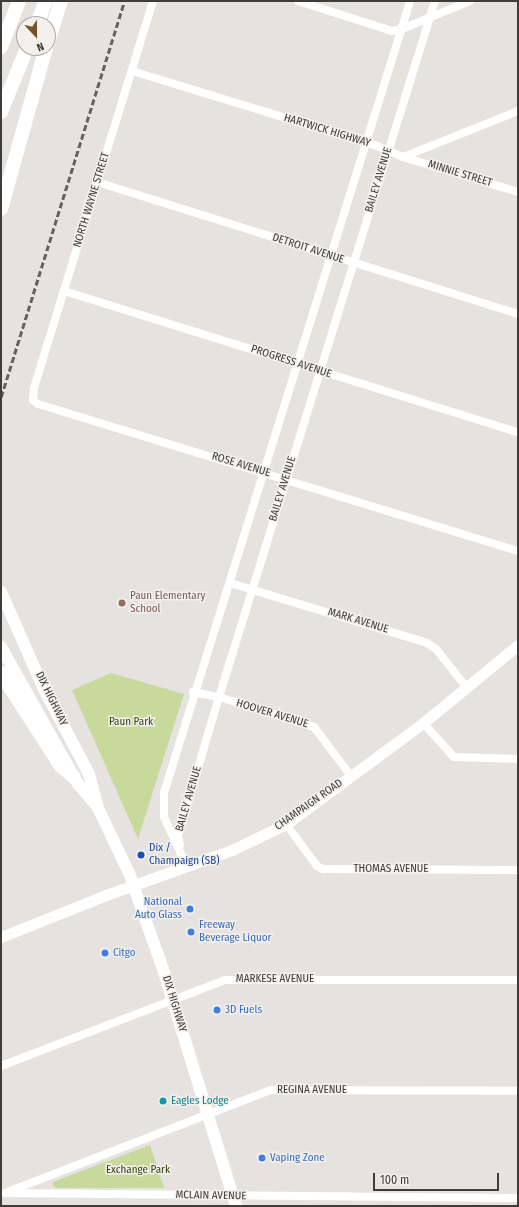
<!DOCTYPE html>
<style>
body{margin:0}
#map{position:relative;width:519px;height:1207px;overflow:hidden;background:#e6e2e0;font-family:"Fira Sans Condensed",sans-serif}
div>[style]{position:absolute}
.green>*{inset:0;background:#c7da9c}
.street>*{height:8px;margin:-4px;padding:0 4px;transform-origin:4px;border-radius:4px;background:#fff}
.secondary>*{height:11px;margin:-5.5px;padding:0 5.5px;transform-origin:5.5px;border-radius:5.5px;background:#fff}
.primary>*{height:12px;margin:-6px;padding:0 6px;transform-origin:6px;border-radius:6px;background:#fff}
.highway>*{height:14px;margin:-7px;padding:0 7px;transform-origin:7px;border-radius:7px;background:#fff}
.rail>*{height:2.5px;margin-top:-1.25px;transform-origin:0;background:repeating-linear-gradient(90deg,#636260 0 6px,transparent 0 9px)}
.dots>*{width:11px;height:11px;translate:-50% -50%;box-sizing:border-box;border:2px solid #f3f0ed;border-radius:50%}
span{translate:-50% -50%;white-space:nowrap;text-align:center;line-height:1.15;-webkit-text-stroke:3px #f3f0ed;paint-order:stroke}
.street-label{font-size:11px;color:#3e3d3c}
.education-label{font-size:11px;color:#785e54}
.left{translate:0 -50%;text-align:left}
.park-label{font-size:11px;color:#333f0a}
.transit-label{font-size:11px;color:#164399}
.shop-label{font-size:11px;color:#366cbe}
.right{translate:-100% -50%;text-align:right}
.culture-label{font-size:11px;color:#0d838f}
.frame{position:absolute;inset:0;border:2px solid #3e3d3c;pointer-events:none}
.north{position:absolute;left:16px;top:16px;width:40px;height:40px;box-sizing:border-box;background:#f3f0ed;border:1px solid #aba8a6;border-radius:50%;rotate:158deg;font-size:11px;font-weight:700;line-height:16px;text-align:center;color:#3e3d3c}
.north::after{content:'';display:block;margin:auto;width:14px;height:18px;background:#77512d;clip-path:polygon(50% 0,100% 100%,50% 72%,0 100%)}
.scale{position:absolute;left:373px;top:1173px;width:126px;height:18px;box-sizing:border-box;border:2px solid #3e3d3c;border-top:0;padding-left:5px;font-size:12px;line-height:14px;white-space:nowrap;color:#3e3d3c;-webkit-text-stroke:3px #f3f0ed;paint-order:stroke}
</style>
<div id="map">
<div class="green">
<i style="clip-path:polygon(111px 673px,184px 694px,138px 839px,72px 690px)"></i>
<i style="clip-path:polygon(150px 1145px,164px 1188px,55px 1188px,53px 1185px,53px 1182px)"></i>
</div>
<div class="street">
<i style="left:153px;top:1px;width:406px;rotate:107.1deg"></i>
<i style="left:34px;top:389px;width:11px;rotate:95deg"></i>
<i style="left:33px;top:400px;width:6px;rotate:39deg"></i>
<i style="left:38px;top:404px;width:502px;rotate:17.03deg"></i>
<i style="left:298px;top:1px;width:99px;rotate:17.7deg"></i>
<i style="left:392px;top:31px;width:10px;rotate:-11deg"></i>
<i style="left:402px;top:29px;width:74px;rotate:-22.4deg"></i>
<i style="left:132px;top:71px;width:256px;rotate:17deg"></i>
<i style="left:377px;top:146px;width:28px;rotate:23deg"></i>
<i style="left:403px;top:157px;width:124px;rotate:-21.8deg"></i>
<i style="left:403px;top:157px;width:120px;rotate:16.9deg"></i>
<i style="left:97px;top:182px;width:441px;rotate:17.4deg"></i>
<i style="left:64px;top:291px;width:475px;rotate:17.3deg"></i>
<i style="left:230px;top:583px;width:206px;rotate:16.9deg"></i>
<i style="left:427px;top:643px;width:11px;rotate:34deg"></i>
<i style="left:436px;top:649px;width:50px;rotate:51.5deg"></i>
<i style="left:193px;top:692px;width:26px;rotate:11deg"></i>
<i style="left:219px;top:697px;width:100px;rotate:17.5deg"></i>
<i style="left:314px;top:727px;width:61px;rotate:52.9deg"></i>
<i style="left:423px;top:723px;width:46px;rotate:47.6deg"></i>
<i style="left:454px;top:757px;width:64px;rotate:1.8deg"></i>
<i style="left:286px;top:824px;width:52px;rotate:53.6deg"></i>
<i style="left:317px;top:866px;width:7px;rotate:27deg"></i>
<i style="left:323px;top:869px;width:195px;rotate:0.3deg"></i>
<i style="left:180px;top:845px;width:9px;rotate:-103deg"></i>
<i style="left:178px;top:836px;width:145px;rotate:-73.6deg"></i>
<i style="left:219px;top:697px;width:729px;rotate:-72.76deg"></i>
<i style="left:187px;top:867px;width:55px;rotate:-114.7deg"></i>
<i style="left:164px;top:817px;width:24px;rotate:-90deg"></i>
<i style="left:164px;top:793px;width:829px;rotate:-72.74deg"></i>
<i style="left:1px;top:1066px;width:240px;rotate:-21deg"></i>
<i style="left:225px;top:980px;width:293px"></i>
<i style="left:5px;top:1193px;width:285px;rotate:-21.2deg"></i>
<i style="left:271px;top:1090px;width:247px;rotate:0.2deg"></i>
<i style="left:8px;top:1193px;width:510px;rotate:0.56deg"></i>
</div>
<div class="secondary">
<i style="left:1px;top:937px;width:113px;rotate:-21.8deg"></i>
<i style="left:106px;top:895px;width:134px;rotate:-19.7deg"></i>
<i style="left:232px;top:850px;width:60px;rotate:-25.7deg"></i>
<i style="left:286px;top:824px;width:170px;rotate:-36.4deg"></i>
<i style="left:423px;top:723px;width:123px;rotate:-39.4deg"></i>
</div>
<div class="primary">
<i style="left:1px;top:592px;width:104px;rotate:66.1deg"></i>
<i style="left:43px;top:687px;width:98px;rotate:62.1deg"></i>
<i style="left:89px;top:774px;width:35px;rotate:75deg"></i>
<i style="left:98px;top:808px;width:72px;rotate:64.5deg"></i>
<i style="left:129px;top:873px;width:102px;rotate:70.5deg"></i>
<i style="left:163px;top:969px;width:248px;rotate:72.9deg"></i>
<i style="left:1px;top:647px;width:157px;rotate:60.7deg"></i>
<i style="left:78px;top:784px;width:28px;rotate:49deg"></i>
</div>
<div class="highway">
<i style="left:37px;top:24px;width:25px;rotate:-69deg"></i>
<i style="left:48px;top:42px;width:43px;rotate:-72.4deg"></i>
<i style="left:1px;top:47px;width:49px;rotate:-68.6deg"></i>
<i style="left:1px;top:112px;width:69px;rotate:-67.9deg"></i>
<i style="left:1px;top:209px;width:167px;rotate:-74.4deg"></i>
<i style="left:1px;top:673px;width:109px;rotate:57.3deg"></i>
<i style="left:60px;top:765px;width:18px;rotate:41deg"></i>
</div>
<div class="rail">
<i style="left:1px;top:397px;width:415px;rotate:-72.7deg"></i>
</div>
<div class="dots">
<i style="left:122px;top:603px;background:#8d6e63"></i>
<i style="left:141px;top:855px;background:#1a4fb4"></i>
<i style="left:190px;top:909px;background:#3f7fe0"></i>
<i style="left:191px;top:932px;background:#3f7fe0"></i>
<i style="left:105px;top:953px;background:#3f7fe0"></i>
<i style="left:217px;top:1010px;background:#3f7fe0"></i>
<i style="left:163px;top:1101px;background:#0f9aa8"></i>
<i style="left:262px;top:1158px;background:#3f7fe0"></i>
</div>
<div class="street-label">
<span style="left:327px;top:131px;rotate:17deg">HARTWICK HIGHWAY</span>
<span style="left:460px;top:174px;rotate:17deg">MINNIE STREET</span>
<span style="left:379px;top:180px;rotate:-73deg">BAILEY AVENUE</span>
<span style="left:92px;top:200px;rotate:-73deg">NORTH WAYNE STREET</span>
<span style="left:308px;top:249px;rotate:18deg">DETROIT AVENUE</span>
<span style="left:291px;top:362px;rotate:18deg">PROGRESS AVENUE</span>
<span style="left:241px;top:465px;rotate:17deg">ROSE AVENUE</span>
<span style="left:283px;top:489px;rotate:-73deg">BAILEY AVENUE</span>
<span style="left:358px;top:621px;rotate:17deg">MARK AVENUE</span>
<span style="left:51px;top:699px;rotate:64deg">DIX HIGHWAY</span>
<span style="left:272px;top:714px;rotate:17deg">HOOVER AVENUE</span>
<span style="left:189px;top:799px;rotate:-74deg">BAILEY AVENUE</span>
<span style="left:309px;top:805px;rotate:-35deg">CHAMPAIGN ROAD</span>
<span style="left:391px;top:869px">THOMAS AVENUE</span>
<span style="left:275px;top:979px">MARKESE AVENUE</span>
<span style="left:174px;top:1004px;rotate:73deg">DIX HIGHWAY</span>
<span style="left:312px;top:1090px">REGINA AVENUE</span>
<span style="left:211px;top:1196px;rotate:1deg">MCLAIN AVENUE</span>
</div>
<div class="education-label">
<span class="left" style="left:130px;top:603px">Paun Elementary<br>School</span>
</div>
<div class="park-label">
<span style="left:131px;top:722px">Paun Park</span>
<span style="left:138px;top:1170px">Exchange Park</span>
</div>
<div class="transit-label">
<span class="left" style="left:149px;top:855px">Dix /<br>Champaign (SB)</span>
</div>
<div class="shop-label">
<span class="right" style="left:182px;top:909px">National<br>Auto Glass</span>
<span class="left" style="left:199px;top:932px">Freeway<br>Beverage Liquor</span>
<span class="left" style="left:113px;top:953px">Citgo</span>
<span class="left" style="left:225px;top:1010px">3D Fuels</span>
<span class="left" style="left:270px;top:1158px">Vaping Zone</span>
</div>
<div class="culture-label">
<span class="left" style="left:171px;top:1101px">Eagles Lodge</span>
</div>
<div class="frame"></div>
<div class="north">N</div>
<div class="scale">100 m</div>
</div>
